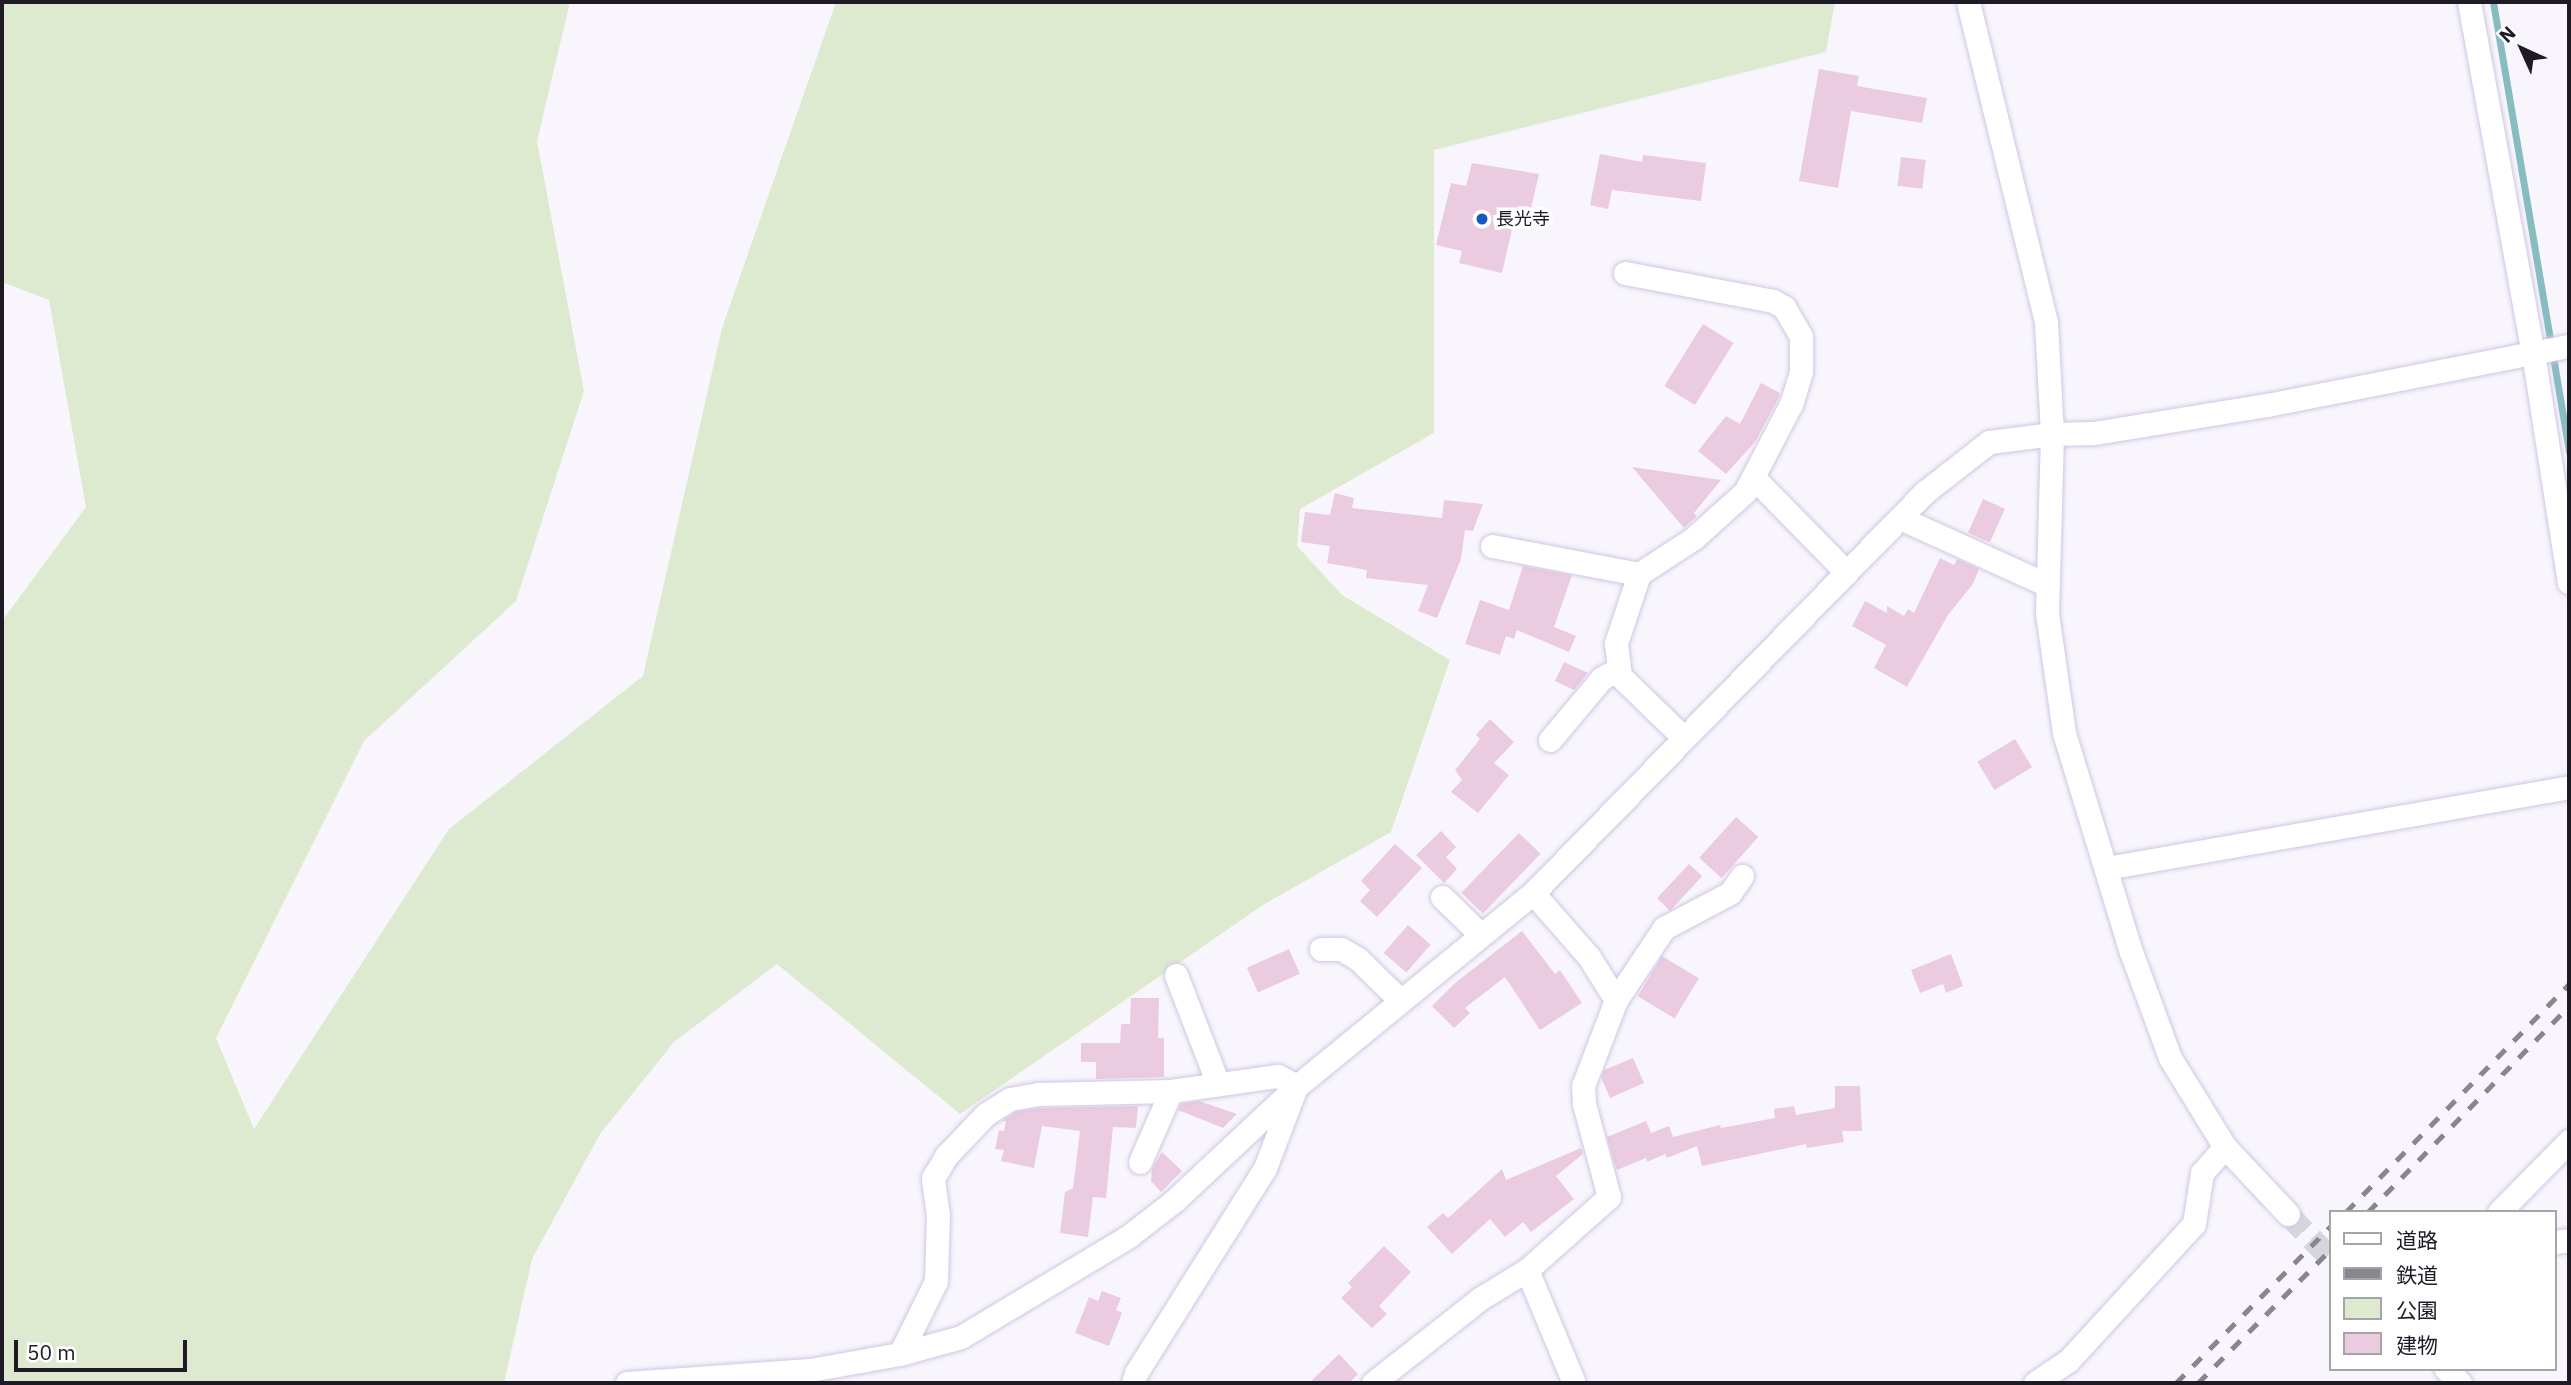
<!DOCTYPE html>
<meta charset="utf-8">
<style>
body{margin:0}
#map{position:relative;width:2571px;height:1385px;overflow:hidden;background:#f8f6fc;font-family:"IBM Plex Sans","Noto Sans JP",sans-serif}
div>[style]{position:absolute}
.green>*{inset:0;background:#ddead0}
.stream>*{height:7px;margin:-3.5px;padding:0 3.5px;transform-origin:3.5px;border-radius:3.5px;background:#89bcc0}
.building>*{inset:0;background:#ebcbdf;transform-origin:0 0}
.minor-tunnel>*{height:23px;margin-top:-11.5px;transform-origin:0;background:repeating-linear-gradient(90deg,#d7d5dc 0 23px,transparent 0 34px)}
.roads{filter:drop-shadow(0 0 2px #d0c6e5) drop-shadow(0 0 2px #d0c6e5)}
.minor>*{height:23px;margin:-11.5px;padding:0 11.5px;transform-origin:11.5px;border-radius:11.5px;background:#fff}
.rail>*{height:5px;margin-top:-2.5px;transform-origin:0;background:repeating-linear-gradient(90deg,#89868f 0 12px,transparent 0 24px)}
.dots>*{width:19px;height:19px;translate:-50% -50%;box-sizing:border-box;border:4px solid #fff;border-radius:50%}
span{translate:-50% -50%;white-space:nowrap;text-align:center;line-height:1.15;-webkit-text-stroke:7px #fff;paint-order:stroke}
.poi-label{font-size:18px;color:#1e1b26}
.left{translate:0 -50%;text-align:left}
.frame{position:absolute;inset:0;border:4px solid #1e1b26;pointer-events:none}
.legend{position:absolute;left:2329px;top:1210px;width:228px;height:161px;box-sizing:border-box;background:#fff;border:2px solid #a5a4a8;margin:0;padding:9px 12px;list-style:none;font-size:21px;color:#1e1b26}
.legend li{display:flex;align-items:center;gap:14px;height:35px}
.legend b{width:35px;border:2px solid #a5a4a8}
.north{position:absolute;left:2487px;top:14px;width:70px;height:70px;-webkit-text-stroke:5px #fff;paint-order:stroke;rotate:315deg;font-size:19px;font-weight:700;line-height:28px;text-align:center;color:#1e1b26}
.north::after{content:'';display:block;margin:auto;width:24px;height:32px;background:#1e1b26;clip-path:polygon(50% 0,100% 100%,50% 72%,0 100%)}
.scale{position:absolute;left:14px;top:1340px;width:173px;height:32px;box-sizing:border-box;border:4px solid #1e1b26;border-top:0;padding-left:9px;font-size:21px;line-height:24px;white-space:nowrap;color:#1e1b26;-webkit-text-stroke:5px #fff;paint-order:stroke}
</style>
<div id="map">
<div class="green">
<i style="clip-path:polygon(2px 2px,570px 2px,537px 141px,584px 391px,516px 601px,364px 741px,216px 1038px,254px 1129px,449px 829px,643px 676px,722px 328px,836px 2px,1835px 2px,1826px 52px,1434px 150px,1434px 433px,1300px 509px,1297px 546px,1342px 595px,1450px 660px,1391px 832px,1263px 905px,960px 1114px,777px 964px,674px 1042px,600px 1134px,532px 1259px,504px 1383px,2px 1383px,2px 621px,86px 507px,49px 300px,2px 282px)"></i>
</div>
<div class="stream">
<i style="left:2493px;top:2px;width:456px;rotate:80.4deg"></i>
</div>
<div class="building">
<i style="clip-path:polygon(1819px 69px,1859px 76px,1857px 86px,1927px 98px,1922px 123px,1851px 111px,1838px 188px,1799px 181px)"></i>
<i style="clip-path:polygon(1600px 154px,1642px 162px,1643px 155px,1706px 163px,1701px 201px,1612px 190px,1608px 209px,1590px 205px)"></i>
<i style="left:1901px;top:157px;width:25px;height:29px;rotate:7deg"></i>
<i style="clip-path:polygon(1472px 163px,1539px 174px,1529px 217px,1524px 216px,1521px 227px,1513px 225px,1502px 273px,1459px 263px,1462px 251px,1436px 245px,1451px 183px,1466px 186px)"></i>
<i style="left:1703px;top:324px;width:36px;height:73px;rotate:32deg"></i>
<i style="clip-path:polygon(1761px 383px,1780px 393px,1778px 399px,1755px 442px,1726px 474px,1698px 451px,1726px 416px,1740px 424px)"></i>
<i style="clip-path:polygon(1632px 467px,1721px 480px,1694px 513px,1697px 516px,1684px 528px)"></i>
<i style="clip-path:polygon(1335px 493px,1354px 498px,1352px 508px,1442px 518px,1444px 500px,1483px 504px,1473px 531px,1465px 530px,1461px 559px,1437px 618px,1418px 611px,1428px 585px,1366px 578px,1367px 570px,1327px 563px,1330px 546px,1301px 542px,1305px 512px,1330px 515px)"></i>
<i style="left:1983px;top:499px;width:24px;height:37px;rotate:24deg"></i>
<i style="clip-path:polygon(1940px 558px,1954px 565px,1957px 559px,1979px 569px,1973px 584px,1948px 615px,1907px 687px,1874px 668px,1886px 645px,1852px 626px,1865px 601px,1887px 613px,1887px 606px,1904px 616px,1908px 609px,1914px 613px)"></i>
<i style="clip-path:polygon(1523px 566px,1572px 575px,1554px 627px,1576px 636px,1569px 652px,1517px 630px,1514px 639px,1506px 636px,1500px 655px,1465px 644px,1480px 600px,1509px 610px)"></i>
<i style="clip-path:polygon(1564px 662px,1588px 673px,1574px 690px,1555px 681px)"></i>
<i style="clip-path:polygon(1490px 719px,1514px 742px,1494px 763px,1509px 775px,1478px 813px,1451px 792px,1462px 780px,1455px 770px,1480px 739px,1476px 735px)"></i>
<i style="left:2015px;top:739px;width:33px;height:44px;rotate:59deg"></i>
<i style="left:1736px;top:817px;width:30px;height:55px;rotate:42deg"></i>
<i style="clip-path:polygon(1441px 831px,1456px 847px,1446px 857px,1457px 869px,1444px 883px,1416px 855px)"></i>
<i style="left:1519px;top:833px;width:30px;height:83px;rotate:44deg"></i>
<i style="clip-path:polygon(1395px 844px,1422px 868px,1377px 917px,1360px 901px,1370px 890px,1361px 881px)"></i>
<i style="left:1689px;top:864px;width:18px;height:47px;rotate:43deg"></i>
<i style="left:1408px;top:925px;width:30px;height:37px;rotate:41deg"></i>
<i style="clip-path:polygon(1522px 931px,1555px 974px,1560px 970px,1582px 1003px,1540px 1030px,1505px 977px,1465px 1008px,1470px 1013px,1454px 1028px,1432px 1006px,1455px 983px)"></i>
<i style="left:1289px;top:949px;width:27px;height:46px;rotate:66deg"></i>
<i style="clip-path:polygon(1951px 954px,1963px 986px,1946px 993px,1943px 984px,1920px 993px,1911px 970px)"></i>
<i style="left:1662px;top:956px;width:43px;height:47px;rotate:31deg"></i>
<i style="clip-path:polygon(1131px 998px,1159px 998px,1158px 1038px,1164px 1038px,1164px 1077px,1096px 1079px,1096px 1062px,1081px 1062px,1081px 1043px,1120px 1043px,1121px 1024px,1130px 1024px)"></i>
<i style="clip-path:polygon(1633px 1058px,1644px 1083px,1610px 1098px,1601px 1077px,1604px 1070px)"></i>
<i style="clip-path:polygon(1835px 1086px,1860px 1086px,1862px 1131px,1842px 1131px,1844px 1142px,1807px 1148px,1806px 1144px,1702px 1166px,1697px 1146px,1667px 1158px,1665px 1154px,1647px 1162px,1646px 1158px,1617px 1170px,1614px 1162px,1607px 1137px,1646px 1121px,1651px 1133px,1669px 1126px,1673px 1137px,1720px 1125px,1721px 1128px,1775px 1118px,1774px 1109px,1794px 1106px,1796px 1115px,1835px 1108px)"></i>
<i style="clip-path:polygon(1199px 1101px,1237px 1114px,1223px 1128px,1178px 1110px,1181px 1104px)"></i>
<i style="clip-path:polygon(1138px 1106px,1136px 1128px,1113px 1127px,1106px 1198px,1093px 1197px,1088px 1237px,1060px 1233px,1065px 1192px,1073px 1188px,1080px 1131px,1042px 1126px,1034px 1168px,1001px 1161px,1004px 1150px,995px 1149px,999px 1130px,1004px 1131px,1006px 1121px,1002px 1121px,1015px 1112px,1039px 1108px)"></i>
<i style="clip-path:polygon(1581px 1148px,1583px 1154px,1556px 1176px,1574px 1199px,1531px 1232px,1523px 1222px,1505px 1237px,1490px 1219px,1452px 1254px,1427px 1227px,1443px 1213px,1448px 1218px,1502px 1169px,1506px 1180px)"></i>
<i style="clip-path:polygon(1162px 1152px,1182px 1171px,1161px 1192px,1151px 1181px,1152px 1169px)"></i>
<i style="clip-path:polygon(1384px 1246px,1411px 1272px,1379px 1306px,1387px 1314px,1372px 1328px,1341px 1298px,1352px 1287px,1348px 1283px)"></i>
<i style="clip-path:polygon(1102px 1291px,1121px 1298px,1116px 1310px,1122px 1313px,1109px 1346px,1075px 1333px,1089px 1297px,1098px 1301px)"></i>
<i style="clip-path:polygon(1339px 1354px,1358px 1374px,1349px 1383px,1309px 1383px)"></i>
</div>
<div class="minor-tunnel">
<i style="left:2288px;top:1214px;width:62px;rotate:45.7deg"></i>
</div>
<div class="roads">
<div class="minor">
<i style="left:1968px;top:2px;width:330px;rotate:76.3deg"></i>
<i style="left:2046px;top:323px;width:111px;rotate:86.9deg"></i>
<i style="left:2052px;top:434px;width:179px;rotate:91.6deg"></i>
<i style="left:2047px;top:613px;width:121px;rotate:81.9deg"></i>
<i style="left:2064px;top:733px;width:226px;rotate:73deg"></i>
<i style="left:2130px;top:949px;width:116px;rotate:69.8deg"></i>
<i style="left:2170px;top:1058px;width:105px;rotate:58.3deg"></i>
<i style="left:2225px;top:1147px;width:92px;rotate:46.8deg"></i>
<i style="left:2469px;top:2px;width:357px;rotate:79.7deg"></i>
<i style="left:2533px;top:353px;width:232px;rotate:81.1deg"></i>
<i style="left:1625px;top:273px;width:151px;rotate:10.7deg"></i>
<i style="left:1773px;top:301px;width:13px;rotate:29deg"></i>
<i style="left:1784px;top:307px;width:34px;rotate:60deg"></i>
<i style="left:1801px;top:337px;width:35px;rotate:90deg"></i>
<i style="left:1801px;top:372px;width:34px;rotate:107deg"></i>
<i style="left:1791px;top:404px;width:99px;rotate:117.6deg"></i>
<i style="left:1745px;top:492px;width:69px;rotate:138deg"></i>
<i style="left:1694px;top:538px;width:66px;rotate:146.8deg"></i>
<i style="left:1753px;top:477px;width:133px;rotate:45.6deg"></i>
<i style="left:1900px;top:518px;width:162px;rotate:24.4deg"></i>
<i style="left:1492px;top:546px;width:150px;rotate:10.8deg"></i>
<i style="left:1639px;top:574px;width:73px;rotate:108.4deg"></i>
<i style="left:1616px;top:643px;width:33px;rotate:83deg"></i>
<i style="left:1620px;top:676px;width:88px;rotate:44.1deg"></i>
<i style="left:1550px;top:740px;width:81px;rotate:-50deg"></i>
<i style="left:1602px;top:678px;width:19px;rotate:-28deg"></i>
<i style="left:2106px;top:868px;width:470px;rotate:-9.9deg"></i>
<i style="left:1442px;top:897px;width:53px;rotate:44.2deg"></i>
<i style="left:1321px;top:949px;width:20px"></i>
<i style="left:1341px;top:949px;width:20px;rotate:30deg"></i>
<i style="left:1358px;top:959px;width:59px;rotate:44.3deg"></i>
<i style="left:1176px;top:975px;width:117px;rotate:68.9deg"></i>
<i style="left:1616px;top:1000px;width:87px;rotate:-56.3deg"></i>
<i style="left:1664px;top:928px;width:75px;rotate:-27.9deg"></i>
<i style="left:1730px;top:893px;width:21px;rotate:-55deg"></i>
<i style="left:1140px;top:1162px;width:77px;rotate:-66.4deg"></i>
<i style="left:2499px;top:1212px;width:100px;rotate:-45.4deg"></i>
<i style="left:2555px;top:1242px;width:14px;rotate:-8deg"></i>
<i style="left:1527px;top:1270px;width:122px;rotate:67.4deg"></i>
<i style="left:900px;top:1354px;width:81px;rotate:-63.7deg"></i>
<i style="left:936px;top:1281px;width:66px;rotate:-88.3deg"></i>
<i style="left:938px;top:1215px;width:37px;rotate:-98deg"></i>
<i style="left:933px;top:1178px;width:26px;rotate:-59deg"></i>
<i style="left:946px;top:1156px;width:58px;rotate:-46.4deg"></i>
<i style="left:986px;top:1114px;width:28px;rotate:-32deg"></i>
<i style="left:1010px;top:1099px;width:28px;rotate:-10deg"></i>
<i style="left:1038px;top:1094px;width:133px;rotate:-1.3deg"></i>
<i style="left:1171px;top:1091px;width:108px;rotate:-8deg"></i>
<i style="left:1278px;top:1076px;width:21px;rotate:28deg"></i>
<i style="left:2446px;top:1369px;width:20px;rotate:45deg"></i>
<i style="left:627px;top:1383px;width:183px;rotate:-4.1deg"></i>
<i style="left:810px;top:1370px;width:91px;rotate:-10.1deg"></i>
<i style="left:900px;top:1354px;width:63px;rotate:-15.6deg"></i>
<i style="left:961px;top:1337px;width:196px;rotate:-31deg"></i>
<i style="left:1129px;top:1236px;width:57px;rotate:-37.9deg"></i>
<i style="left:1174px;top:1201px;width:168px;rotate:-43.1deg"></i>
<i style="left:1297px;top:1086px;width:305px;rotate:-39.3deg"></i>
<i style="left:1533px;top:893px;width:561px;rotate:-45.65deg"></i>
<i style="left:1925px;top:492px;width:81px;rotate:-38deg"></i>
<i style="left:1989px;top:442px;width:64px;rotate:-7.2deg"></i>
<i style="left:2052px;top:434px;width:42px;rotate:-1.4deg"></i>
<i style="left:2094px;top:433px;width:175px;rotate:-9.2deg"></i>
<i style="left:2267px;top:405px;width:308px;rotate:-11.1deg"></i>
<i style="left:1133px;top:1383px;width:10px;rotate:-73deg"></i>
<i style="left:1136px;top:1373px;width:242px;rotate:-57.8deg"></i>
<i style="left:1265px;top:1168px;width:81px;rotate:-69.1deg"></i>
<i style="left:1373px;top:1383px;width:137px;rotate:-38.2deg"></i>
<i style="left:1481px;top:1298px;width:54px;rotate:-31.3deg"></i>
<i style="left:1527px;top:1270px;width:110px;rotate:-41.7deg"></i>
<i style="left:1609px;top:1197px;width:96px;rotate:-105deg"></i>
<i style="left:1584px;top:1104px;width:18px;rotate:-93deg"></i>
<i style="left:1583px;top:1086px;width:92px;rotate:-69deg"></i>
<i style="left:1616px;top:1000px;width:51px;rotate:-122.1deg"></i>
<i style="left:1589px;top:957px;width:85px;rotate:-131.2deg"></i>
<i style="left:2035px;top:1383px;width:40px;rotate:-34deg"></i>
<i style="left:2068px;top:1361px;width:186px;rotate:-47.4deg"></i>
<i style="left:2194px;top:1224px;width:52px;rotate:-81.1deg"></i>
<i style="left:2202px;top:1173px;width:35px;rotate:-49deg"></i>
</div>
</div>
<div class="rail">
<i style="left:2346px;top:1212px;width:319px;rotate:-45.6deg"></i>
<i style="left:2368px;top:1212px;width:288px;rotate:-45.7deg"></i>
<i style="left:2176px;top:1383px;width:221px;rotate:-45.4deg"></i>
<i style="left:2198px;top:1383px;width:189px;rotate:-45.2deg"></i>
</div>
<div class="dots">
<i style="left:1482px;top:219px;background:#1659c4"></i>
</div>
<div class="poi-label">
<span class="left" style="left:1496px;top:219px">長光寺</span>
</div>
<div class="frame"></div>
<ul class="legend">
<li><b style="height:9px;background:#fff"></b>道路</li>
<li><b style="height:9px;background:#89868f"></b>鉄道</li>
<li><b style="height:19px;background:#ddead0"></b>公園</li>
<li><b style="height:19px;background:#ebcbdf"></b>建物</li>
</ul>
<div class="north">N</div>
<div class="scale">50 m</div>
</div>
